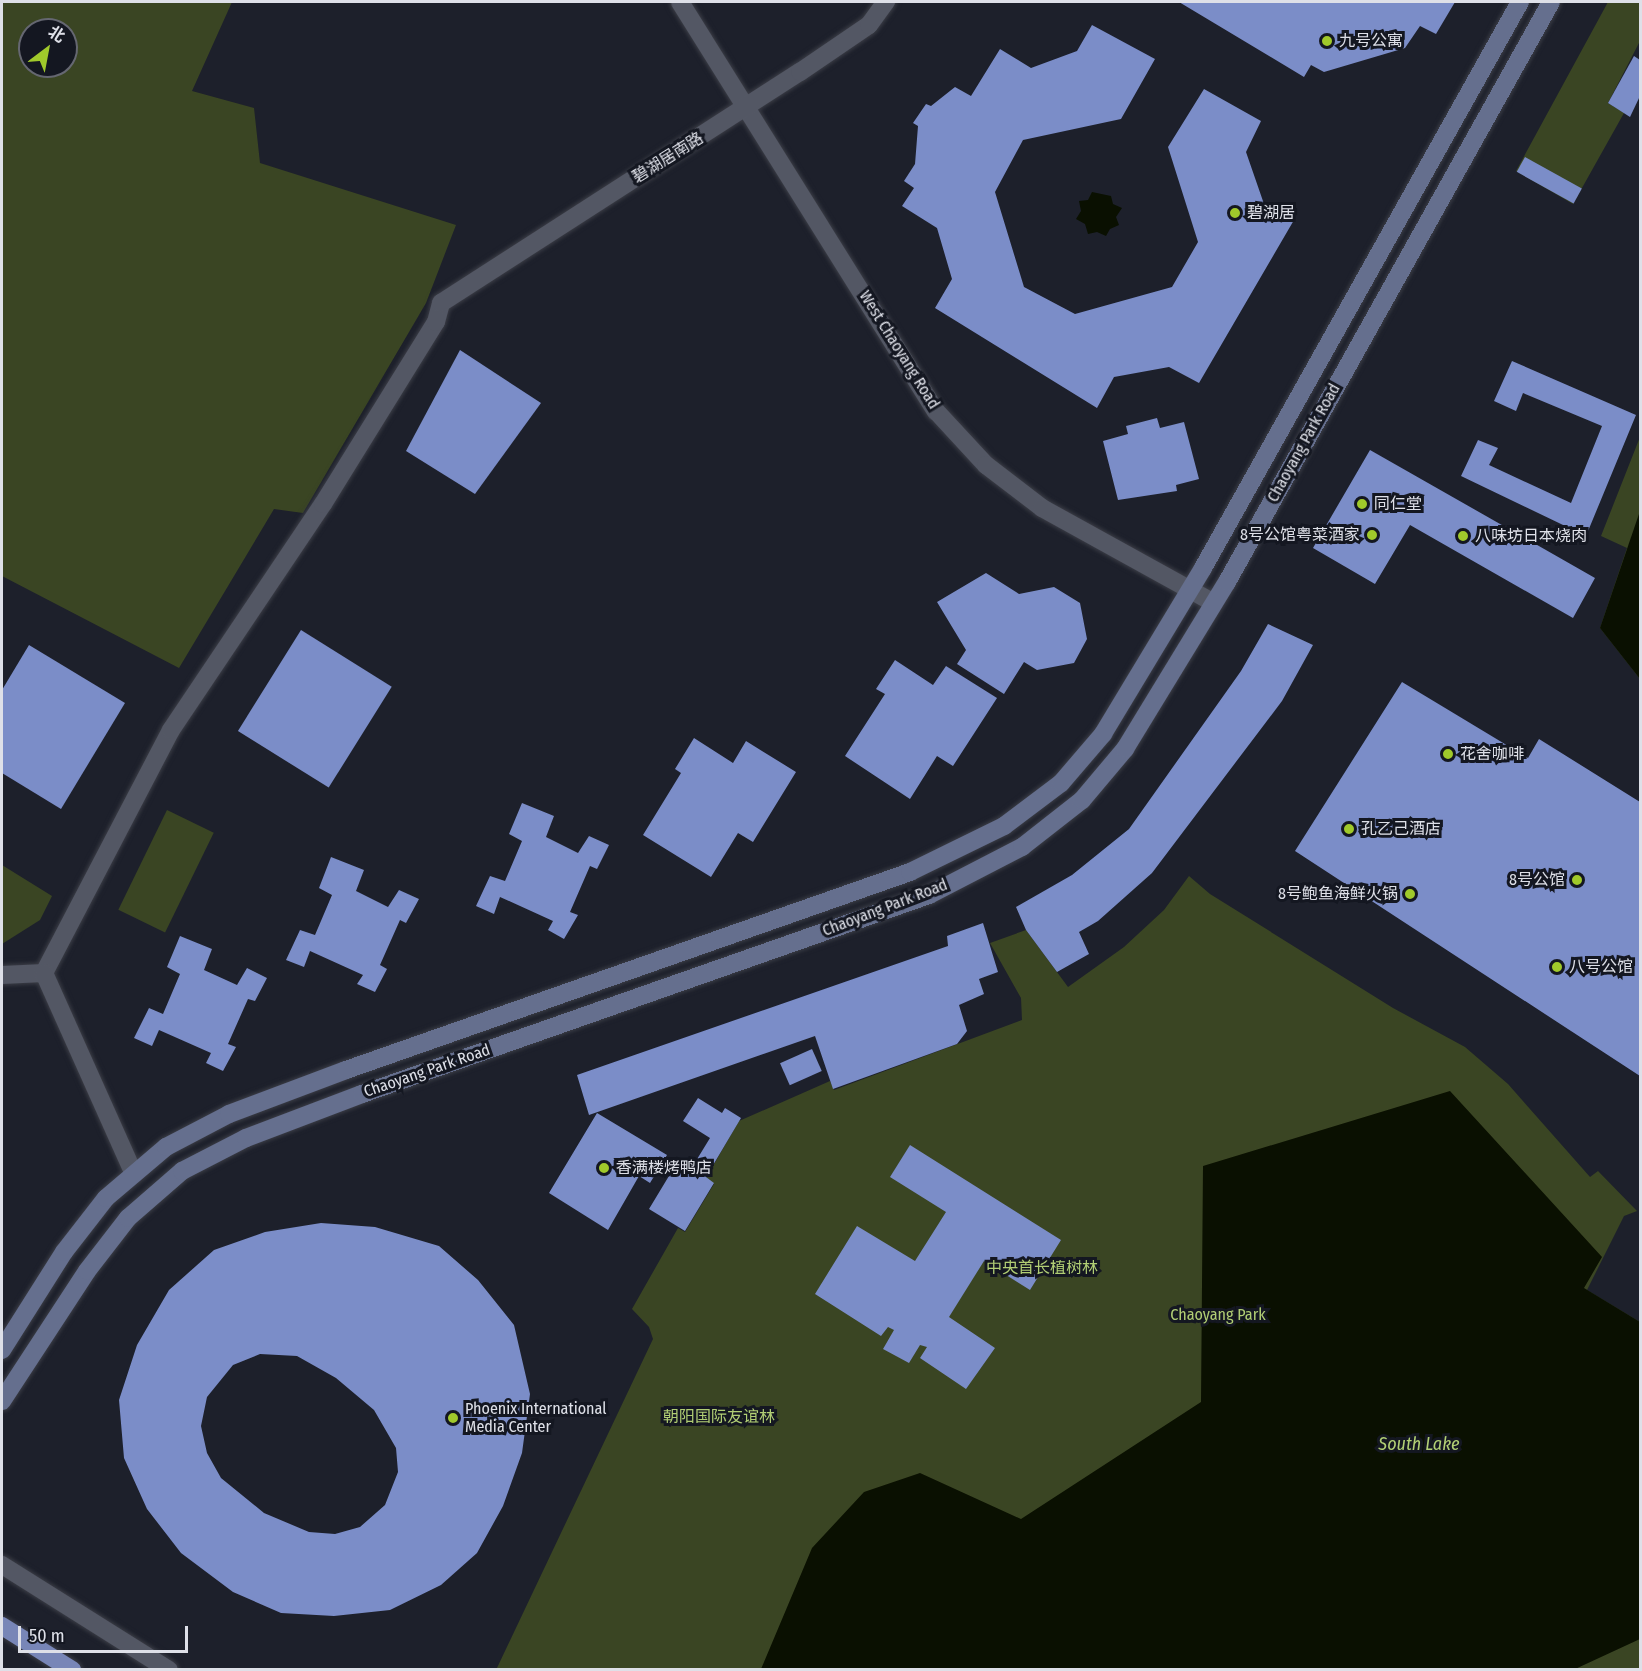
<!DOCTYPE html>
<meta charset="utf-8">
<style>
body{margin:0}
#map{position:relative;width:1642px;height:1671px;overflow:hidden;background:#1d202b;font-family:"Fira Sans Condensed","Noto Sans SC",sans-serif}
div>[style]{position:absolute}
.green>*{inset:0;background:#3a4523;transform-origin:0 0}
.water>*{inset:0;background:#0a1001}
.building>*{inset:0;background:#7b8dc8;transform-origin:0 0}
.roads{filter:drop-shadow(0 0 2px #3b3d46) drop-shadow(0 0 2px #3b3d46)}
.street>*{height:18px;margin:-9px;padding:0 9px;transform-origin:9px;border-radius:9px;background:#535764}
.secondary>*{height:18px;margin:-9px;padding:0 9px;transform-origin:9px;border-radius:9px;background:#656f8e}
.primary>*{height:18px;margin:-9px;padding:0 9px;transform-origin:9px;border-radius:9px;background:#7886b7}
.dots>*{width:16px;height:16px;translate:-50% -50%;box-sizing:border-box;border:3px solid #141721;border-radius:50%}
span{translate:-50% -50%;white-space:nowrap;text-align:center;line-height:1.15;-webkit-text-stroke:6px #141721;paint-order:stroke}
.poi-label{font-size:16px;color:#dee0e8}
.left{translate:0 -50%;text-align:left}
.right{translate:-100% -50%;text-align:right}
.street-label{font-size:16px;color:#dee0e8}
.park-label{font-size:16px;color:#b1ce74}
.water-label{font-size:18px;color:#b2d075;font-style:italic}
.frame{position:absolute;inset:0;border:3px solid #dee0e8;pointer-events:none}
.north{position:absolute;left:18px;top:18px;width:60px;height:60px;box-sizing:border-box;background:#141721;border:2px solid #656771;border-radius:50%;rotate:32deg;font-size:16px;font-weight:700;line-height:24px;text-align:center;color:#dee0e8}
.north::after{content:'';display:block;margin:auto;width:21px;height:27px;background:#a0c92b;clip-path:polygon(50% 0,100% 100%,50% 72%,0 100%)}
.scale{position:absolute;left:18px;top:1626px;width:170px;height:27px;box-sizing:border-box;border:3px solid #dee0e8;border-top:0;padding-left:8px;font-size:18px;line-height:21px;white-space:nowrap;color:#dee0e8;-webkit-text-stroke:4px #141721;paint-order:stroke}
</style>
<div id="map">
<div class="green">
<i style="clip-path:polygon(evenodd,2px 2px,232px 2px,192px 91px,254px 108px,260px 163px,456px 225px,426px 303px,303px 513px,274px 509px,179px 668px,2px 576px,2px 2px,30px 30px,66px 30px,66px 66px,30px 66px,30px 30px)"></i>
<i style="clip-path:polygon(1608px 2px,1640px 2px,1640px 41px,1608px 103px,1624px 113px,1573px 204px,1516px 171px)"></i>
<i style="clip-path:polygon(1640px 437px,1640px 679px,1600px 628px,1627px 548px,1601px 536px)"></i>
<i style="left:167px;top:810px;width:52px;height:111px;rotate:26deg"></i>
<i style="clip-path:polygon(2px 865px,52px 896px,40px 920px,2px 944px)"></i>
<i style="clip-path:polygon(1189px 876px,1210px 894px,1393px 1008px,1465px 1047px,1508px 1084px,1590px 1177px,1598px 1171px,1637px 1211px,1624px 1216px,1587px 1290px,1640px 1322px,1640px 1669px,496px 1670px,653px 1339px,649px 1327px,632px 1309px,678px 1228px,685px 1232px,714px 1184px,706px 1178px,739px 1121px,830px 1081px,834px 1090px,1022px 1020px,1021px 998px,990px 943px,1026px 930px,1068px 987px,1124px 947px,1164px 910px)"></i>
</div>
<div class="water">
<i style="clip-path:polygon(1092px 192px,1111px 196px,1113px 204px,1122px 208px,1116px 217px,1119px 225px,1110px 229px,1106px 236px,1097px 232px,1088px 234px,1085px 224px,1076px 219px,1081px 211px,1079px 201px,1088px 200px)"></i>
<i style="clip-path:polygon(1640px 511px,1640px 679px,1600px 628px)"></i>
<i style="clip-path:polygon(1450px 1091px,1602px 1257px,1584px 1288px,1640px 1322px,1640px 1639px,1573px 1670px,761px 1669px,812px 1548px,864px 1492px,920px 1473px,1021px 1519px,1201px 1402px,1203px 1166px)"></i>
</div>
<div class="building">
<i style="clip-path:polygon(1179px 2px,1455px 2px,1436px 34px,1420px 26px,1405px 48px,1324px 72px,1311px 65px,1304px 77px)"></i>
<i style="clip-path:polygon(1092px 25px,1155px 59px,1121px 119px,1023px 140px,995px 192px,1024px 287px,1075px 314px,1172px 287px,1198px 242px,1168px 147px,1204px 89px,1261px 121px,1246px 152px,1264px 204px,1294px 220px,1199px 383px,1169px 367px,1114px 377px,1097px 408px,935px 308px,952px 279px,937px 228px,902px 206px,914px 188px,904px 181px,915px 164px,918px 126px,913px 123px,926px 104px,931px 106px,955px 87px,971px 96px,1000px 49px,1031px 68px,1077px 51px)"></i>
<i style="clip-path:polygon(1634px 56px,1640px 60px,1640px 96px,1630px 117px,1608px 103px)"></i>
<i style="left:1525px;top:157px;width:65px;height:17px;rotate:29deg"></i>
<i style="clip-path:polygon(460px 350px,541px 403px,475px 494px,406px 451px)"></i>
<i style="clip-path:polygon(1512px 361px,1636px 415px,1586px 536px,1461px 476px,1478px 440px,1498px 448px,1489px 465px,1571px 503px,1602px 426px,1523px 393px,1516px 411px,1494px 401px)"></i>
<i style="clip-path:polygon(1157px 418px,1160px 428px,1184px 422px,1199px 479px,1176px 485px,1177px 491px,1118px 500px,1103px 441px,1128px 434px,1126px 426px)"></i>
<i style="clip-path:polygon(1370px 450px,1595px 578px,1573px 618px,1410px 525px,1375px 584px,1313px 548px)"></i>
<i style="clip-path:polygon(986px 573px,1019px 594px,1054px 587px,1080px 603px,1087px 639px,1074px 663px,1037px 670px,1024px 662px,1004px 694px,957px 664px,966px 650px,937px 602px)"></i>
<i style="clip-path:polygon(1268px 624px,1313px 645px,1282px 701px,1152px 873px,1098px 921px,1079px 932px,1089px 954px,1057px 972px,1026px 930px,1016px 907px,1072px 875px,1129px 829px,1241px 671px)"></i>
<i style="left:301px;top:630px;width:107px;height:119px;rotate:32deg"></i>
<i style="clip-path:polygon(29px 645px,125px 703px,61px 809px,2px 773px,2px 690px)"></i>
<i style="clip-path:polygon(895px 660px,933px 685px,946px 666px,997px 698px,953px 766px,937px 756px,910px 799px,845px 756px,885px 694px,876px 689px)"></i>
<i style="clip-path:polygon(1402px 682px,1528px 758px,1539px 739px,1640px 802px,1640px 1076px,1295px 851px)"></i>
<i style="clip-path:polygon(694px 738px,733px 763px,746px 741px,796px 772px,753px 842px,738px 833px,711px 877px,643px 835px,681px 773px,675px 769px)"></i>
<i style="clip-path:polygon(522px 803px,554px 816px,546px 837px,578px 853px,589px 836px,609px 845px,597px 869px,590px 866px,570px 912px,578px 915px,564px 939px,548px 930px,553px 921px,500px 897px,494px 914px,476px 906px,490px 876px,505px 881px,522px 841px,509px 834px)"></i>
<i style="clip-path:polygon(331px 857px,364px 870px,356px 891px,388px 907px,399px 890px,419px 899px,406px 923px,400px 920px,380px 965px,387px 969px,375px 992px,357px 984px,363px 975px,310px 951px,304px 967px,286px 960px,300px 930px,315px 935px,332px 895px,319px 888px)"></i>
<i style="clip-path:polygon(983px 923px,998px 972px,979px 979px,984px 994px,959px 1005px,967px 1031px,957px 1044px,833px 1089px,815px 1036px,589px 1115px,577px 1075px,948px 946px,947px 936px)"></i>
<i style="clip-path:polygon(180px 936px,212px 949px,204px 970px,237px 985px,247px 968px,267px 978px,255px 1001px,248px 999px,228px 1044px,236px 1047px,223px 1071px,206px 1063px,211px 1053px,159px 1030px,152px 1046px,134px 1038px,149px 1008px,163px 1014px,180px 974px,167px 967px)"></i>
<i style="left:812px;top:1049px;width:24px;height:35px;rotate:66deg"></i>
<i style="clip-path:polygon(698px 1098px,722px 1113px,725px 1108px,741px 1118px,706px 1177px,714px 1183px,685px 1231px,649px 1209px,678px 1161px,691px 1169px,710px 1138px,683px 1121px)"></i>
<i style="clip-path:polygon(597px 1113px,667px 1155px,650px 1183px,639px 1176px,608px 1230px,549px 1193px)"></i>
<i style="clip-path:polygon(910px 1145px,1061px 1240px,1030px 1290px,984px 1261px,949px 1317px,995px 1348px,966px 1389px,920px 1358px,927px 1347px,920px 1345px,909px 1363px,883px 1349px,894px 1330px,888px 1327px,881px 1336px,815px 1294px,857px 1226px,915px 1261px,946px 1212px,890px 1177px)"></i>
<i style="clip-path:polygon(evenodd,321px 1223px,375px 1227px,439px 1246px,478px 1280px,514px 1325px,530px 1394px,522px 1453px,503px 1506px,477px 1553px,441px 1585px,390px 1610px,334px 1616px,281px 1613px,233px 1592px,181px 1553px,147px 1509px,124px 1458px,119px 1400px,137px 1345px,169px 1290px,214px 1250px,265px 1232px,321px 1223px,260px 1354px,297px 1356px,336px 1378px,374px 1410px,396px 1448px,398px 1472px,385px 1505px,360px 1527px,335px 1534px,309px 1532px,264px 1513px,221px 1478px,207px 1453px,201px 1426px,207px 1397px,233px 1365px,260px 1354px)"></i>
</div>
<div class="roads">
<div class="street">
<i style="left:680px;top:2px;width:483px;rotate:58deg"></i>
<i style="left:936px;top:411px;width:74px;rotate:47.2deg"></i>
<i style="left:986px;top:465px;width:71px;rotate:37.5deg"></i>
<i style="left:1042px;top:508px;width:196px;rotate:28.9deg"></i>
<i style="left:44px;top:973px;width:274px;rotate:-62.4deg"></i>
<i style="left:171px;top:730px;width:272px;rotate:-56.1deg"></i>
<i style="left:323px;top:504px;width:214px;rotate:-58.2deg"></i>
<i style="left:436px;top:322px;width:20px;rotate:-75deg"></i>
<i style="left:441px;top:303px;width:427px;rotate:-32.8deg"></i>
<i style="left:800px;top:72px;width:83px;rotate:-34.3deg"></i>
<i style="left:869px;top:25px;width:29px;rotate:-54deg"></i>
<i style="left:2px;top:975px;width:42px;rotate:-2.7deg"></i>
<i style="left:44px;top:973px;width:220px;rotate:65.9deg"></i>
<i style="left:2px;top:1565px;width:197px;rotate:32.2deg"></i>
</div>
<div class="secondary">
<i style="left:2px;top:1350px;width:116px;rotate:-57.7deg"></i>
<i style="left:64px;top:1252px;width:68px;rotate:-52.1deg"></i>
<i style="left:106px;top:1198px;width:79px;rotate:-40.4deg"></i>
<i style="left:166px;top:1147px;width:71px;rotate:-27.6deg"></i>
<i style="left:229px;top:1114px;width:125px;rotate:-20.6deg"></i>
<i style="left:346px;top:1070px;width:598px;rotate:-19.34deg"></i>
<i style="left:910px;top:872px;width:105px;rotate:-26.1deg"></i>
<i style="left:1004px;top:826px;width:71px;rotate:-37deg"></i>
<i style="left:1061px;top:783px;width:65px;rotate:-49.4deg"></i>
<i style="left:1103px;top:734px;width:194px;rotate:-58.9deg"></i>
<i style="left:1203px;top:568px;width:649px;rotate:-60.75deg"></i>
<i style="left:2px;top:1401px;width:155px;rotate:-56.8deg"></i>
<i style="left:87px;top:1271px;width:67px;rotate:-52.3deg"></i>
<i style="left:128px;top:1218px;width:72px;rotate:-41deg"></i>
<i style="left:182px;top:1171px;width:72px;rotate:-27.3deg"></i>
<i style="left:246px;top:1138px;width:124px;rotate:-20.8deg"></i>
<i style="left:362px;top:1094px;width:601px;rotate:-19.34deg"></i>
<i style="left:929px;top:895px;width:105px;rotate:-27.3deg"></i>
<i style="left:1022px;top:847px;width:76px;rotate:-38.1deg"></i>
<i style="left:1082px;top:800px;width:67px;rotate:-49.9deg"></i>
<i style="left:1125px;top:749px;width:196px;rotate:-58.6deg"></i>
<i style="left:1227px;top:582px;width:664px;rotate:-60.81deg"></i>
</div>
<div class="primary">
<i style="left:2px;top:1626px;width:83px;rotate:32.2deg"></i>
</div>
</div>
<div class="dots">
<i style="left:1327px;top:41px;background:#a0c92b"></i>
<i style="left:1235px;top:213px;background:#a0c92b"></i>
<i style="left:1362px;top:504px;background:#a0c92b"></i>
<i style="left:1372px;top:535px;background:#a0c92b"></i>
<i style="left:1463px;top:536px;background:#a0c92b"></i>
<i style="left:1448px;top:754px;background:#a0c92b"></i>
<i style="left:1349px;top:829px;background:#a0c92b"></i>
<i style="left:1577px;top:880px;background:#a0c92b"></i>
<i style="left:1410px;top:894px;background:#a0c92b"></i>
<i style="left:1557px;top:967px;background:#a0c92b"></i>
<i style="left:604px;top:1168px;background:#a0c92b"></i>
<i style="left:453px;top:1418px;background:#a0c92b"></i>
</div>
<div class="poi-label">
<span class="left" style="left:1339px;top:41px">九号公寓</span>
<span class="left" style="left:1247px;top:213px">碧湖居</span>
<span class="left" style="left:1374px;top:504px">同仁堂</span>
<span class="right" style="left:1360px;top:535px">8号公馆粤菜酒家</span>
<span class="left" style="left:1475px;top:536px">八味坊日本烧肉</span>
<span class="left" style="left:1460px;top:754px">花舍咖啡</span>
<span class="left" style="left:1361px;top:829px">孔乙己酒店</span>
<span class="right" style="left:1565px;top:880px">8号公馆</span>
<span class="right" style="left:1398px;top:894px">8号鲍鱼海鲜火锅</span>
<span class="left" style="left:1569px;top:967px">八号公馆</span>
<span class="left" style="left:616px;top:1168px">香满楼烤鸭店</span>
<span class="left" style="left:465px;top:1418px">Phoenix International<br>Media Center</span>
</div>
<div class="street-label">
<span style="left:668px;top:158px;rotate:-32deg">碧湖居南路</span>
<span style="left:899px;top:350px;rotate:58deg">West Chaoyang Road</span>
<span style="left:1304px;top:443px;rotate:-61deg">Chaoyang Park Road</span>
<span style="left:885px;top:908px;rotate:-21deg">Chaoyang Park Road</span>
<span style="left:427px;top:1071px;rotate:-19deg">Chaoyang Park Road</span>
</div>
<div class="park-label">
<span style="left:1042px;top:1268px">中央首长植树林</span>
<span style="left:1218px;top:1315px">Chaoyang Park</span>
<span style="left:719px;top:1417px">朝阳国际友谊林</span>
</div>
<div class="water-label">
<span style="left:1419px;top:1444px">South Lake</span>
</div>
<div class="frame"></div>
<div class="north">北</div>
<div class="scale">50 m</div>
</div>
